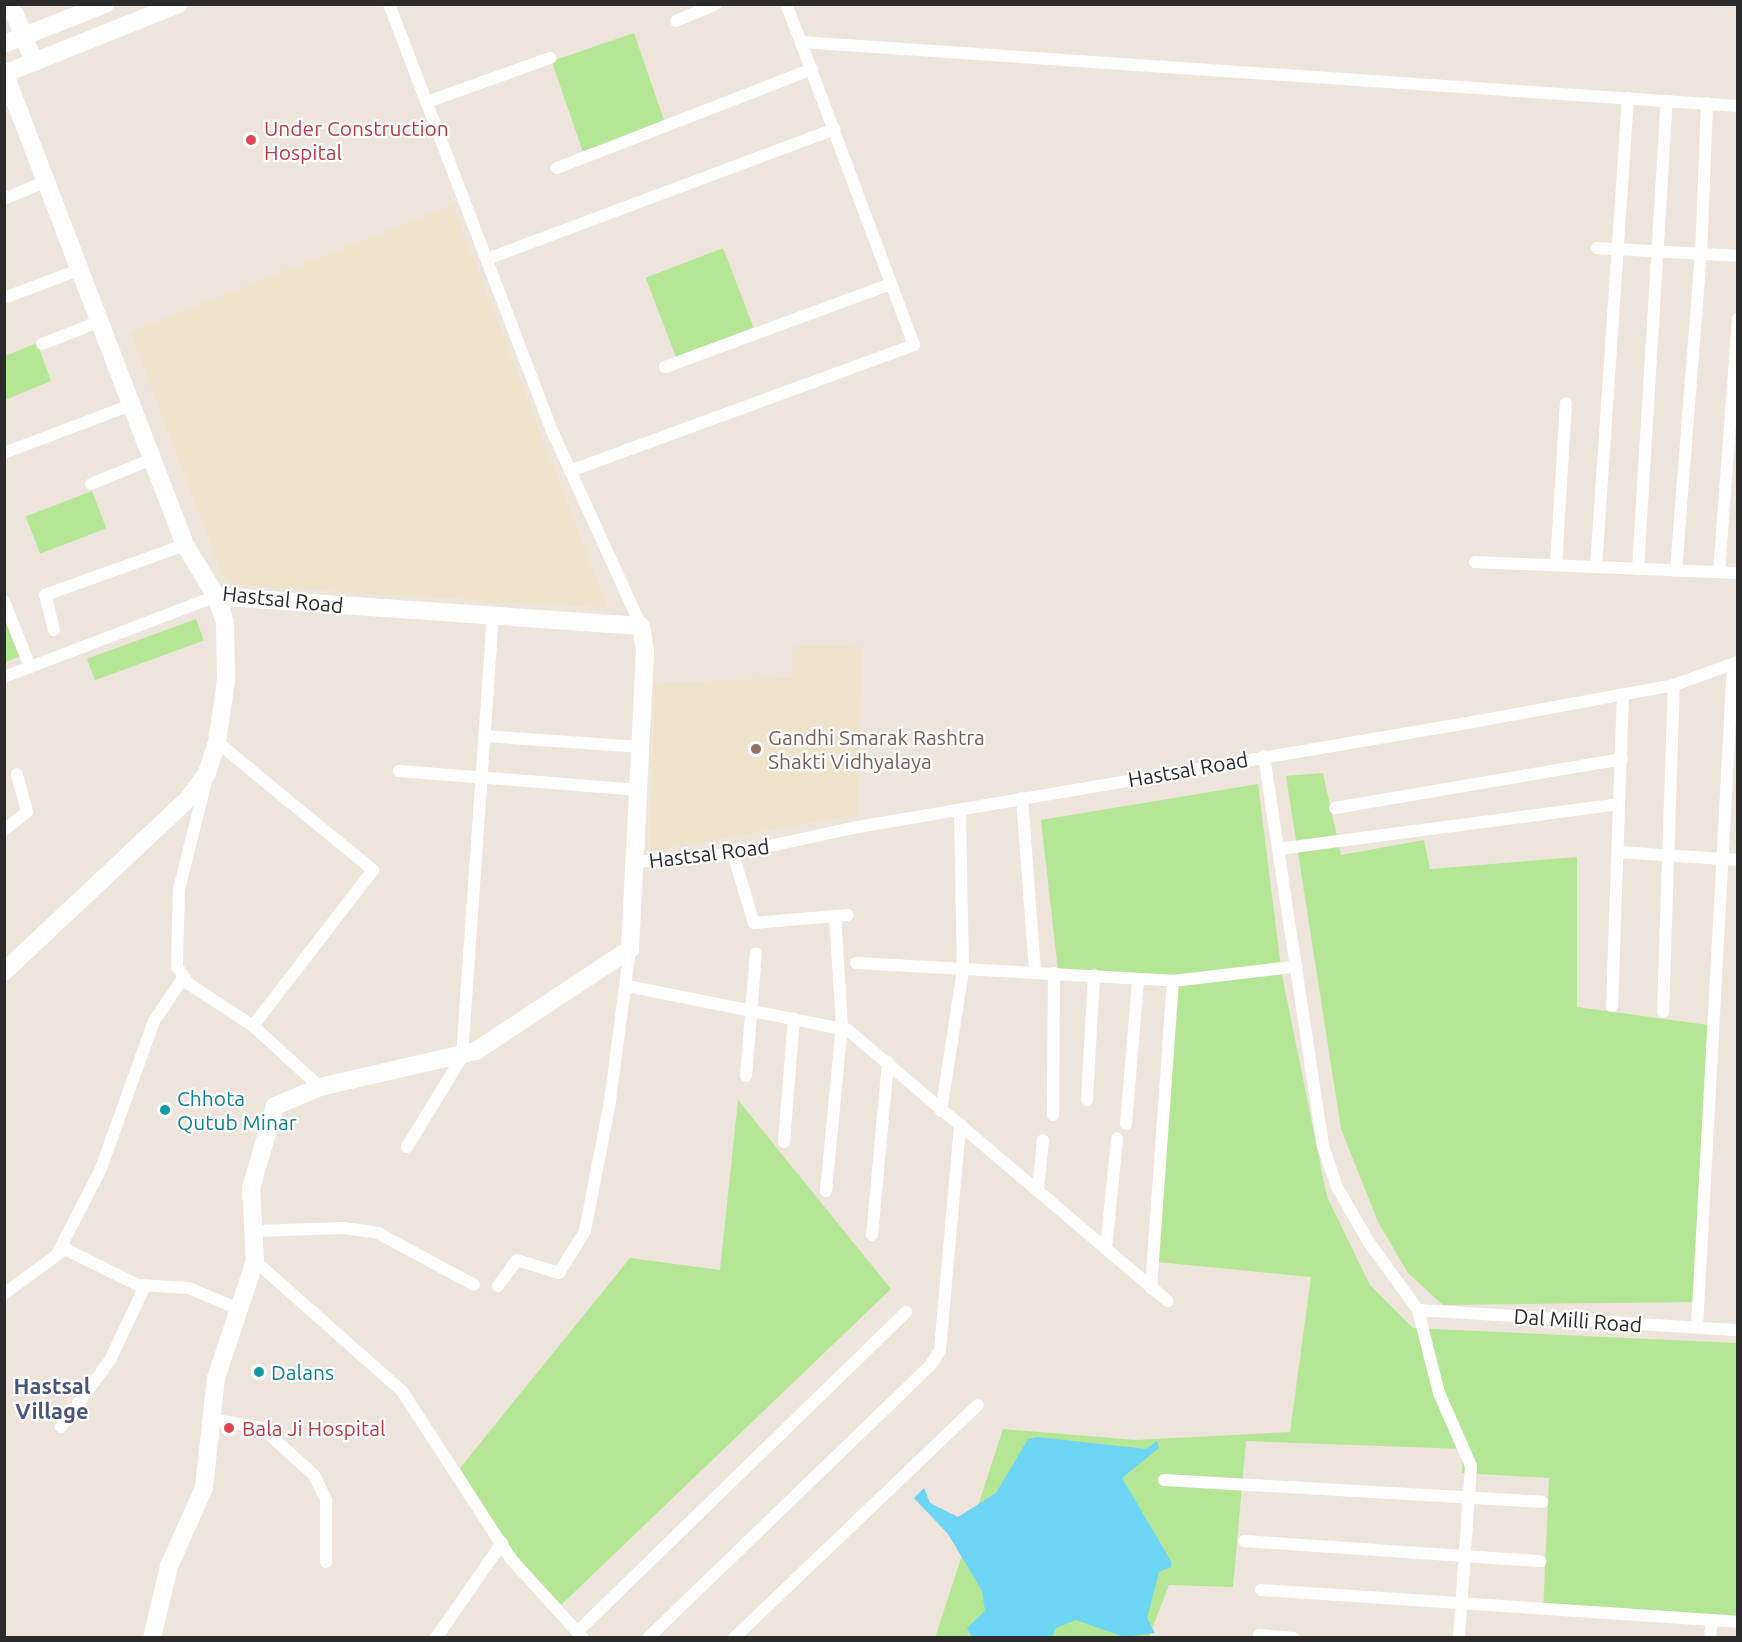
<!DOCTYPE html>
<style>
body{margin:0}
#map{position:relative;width:1742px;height:1642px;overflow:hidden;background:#ede5dc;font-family:Ubuntu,sans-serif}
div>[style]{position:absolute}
.education>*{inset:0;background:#efe2cb}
.green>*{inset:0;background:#b5e696;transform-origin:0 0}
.water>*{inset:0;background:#6bd5f3}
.street>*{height:12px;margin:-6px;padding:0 6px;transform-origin:6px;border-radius:6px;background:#fff}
.secondary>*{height:18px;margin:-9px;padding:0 9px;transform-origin:9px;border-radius:9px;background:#fff}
.dots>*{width:16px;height:16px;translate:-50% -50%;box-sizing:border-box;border:3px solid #fff;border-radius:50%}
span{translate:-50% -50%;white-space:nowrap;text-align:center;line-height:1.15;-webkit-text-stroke:4.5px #fff;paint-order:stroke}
.health-label{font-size:21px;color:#be3a42}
.left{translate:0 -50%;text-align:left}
.street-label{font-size:21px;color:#2b2b2b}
.education-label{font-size:21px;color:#785e54}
.culture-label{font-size:21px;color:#0d838f}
.neighbourhood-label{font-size:22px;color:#49557d;font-weight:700}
.frame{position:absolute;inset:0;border:6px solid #2b2b2b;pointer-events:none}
</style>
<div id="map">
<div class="education">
<i style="clip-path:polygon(453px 205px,608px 608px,235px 585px,222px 574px,130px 332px)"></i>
<i style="clip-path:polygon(793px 645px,862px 647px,858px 814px,649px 852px,655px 683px,791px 678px)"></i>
</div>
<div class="green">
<i style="left:634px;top:33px;width:95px;height:87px;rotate:71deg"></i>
<i style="left:723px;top:248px;width:85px;height:83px;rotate:69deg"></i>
<i style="clip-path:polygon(37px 343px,51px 381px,5px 400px,5px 356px)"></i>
<i style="left:92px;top:491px;width:40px;height:71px;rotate:69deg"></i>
<i style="clip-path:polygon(4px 589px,29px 653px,5px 662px,4px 662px)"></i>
<i style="left:196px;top:619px;width:23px;height:116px;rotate:70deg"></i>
<i style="clip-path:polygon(1323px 773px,1341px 855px,1424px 840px,1430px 869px,1577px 857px,1577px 1007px,1708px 1025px,1696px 1302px,1443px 1305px,1408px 1273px,1378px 1222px,1341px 1129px,1286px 776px)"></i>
<i style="clip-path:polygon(1258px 784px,1282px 975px,1327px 1197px,1370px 1285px,1413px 1328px,1737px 1343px,1737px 1618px,1543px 1613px,1549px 1478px,1462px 1473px,1463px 1449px,1246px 1441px,1233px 1587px,1169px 1585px,1149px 1637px,935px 1638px,1003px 1429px,1136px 1440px,1290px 1432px,1311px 1277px,1157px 1262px,1173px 987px,1059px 980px,1041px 820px)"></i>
<i style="clip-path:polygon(738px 1100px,891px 1289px,561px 1605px,518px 1566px,460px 1468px,630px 1258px,720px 1270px)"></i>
</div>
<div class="water">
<i style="clip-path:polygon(1037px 1437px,1146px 1449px,1157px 1441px,1159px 1448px,1122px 1478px,1171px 1561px,1171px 1567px,1159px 1572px,1147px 1618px,1155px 1633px,1124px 1637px,1076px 1620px,1056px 1628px,1052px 1637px,972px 1637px,967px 1628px,985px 1611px,982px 1591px,948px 1534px,914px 1498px,924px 1488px,930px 1503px,958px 1517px,996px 1493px,1028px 1439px)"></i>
</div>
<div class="street">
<i style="left:389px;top:4px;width:462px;rotate:69.1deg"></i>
<i style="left:554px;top:435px;width:210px;rotate:65.5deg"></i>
<i style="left:786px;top:4px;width:41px;rotate:68.5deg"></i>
<i style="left:801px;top:42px;width:939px;rotate:3.91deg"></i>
<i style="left:676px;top:21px;width:43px;rotate:-23deg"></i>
<i style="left:427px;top:102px;width:131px;rotate:-19.7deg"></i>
<i style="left:557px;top:168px;width:274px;rotate:-21.2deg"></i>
<i style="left:4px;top:199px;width:43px;rotate:-23deg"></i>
<i style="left:1597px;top:248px;width:141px;rotate:3.2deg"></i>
<i style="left:487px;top:259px;width:371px;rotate:-20.5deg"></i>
<i style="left:4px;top:298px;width:79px;rotate:-20.7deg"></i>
<i style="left:42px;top:344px;width:60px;rotate:-21.4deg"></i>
<i style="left:665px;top:367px;width:241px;rotate:-20.2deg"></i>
<i style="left:4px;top:453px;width:136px;rotate:-20.7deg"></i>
<i style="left:570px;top:471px;width:366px;rotate:-20.1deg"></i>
<i style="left:914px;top:345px;width:323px;rotate:-110.5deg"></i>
<i style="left:91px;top:484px;width:66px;rotate:-22.3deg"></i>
<i style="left:1475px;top:562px;width:263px;rotate:2.4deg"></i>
<i style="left:1556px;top:565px;width:162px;rotate:-86.5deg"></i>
<i style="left:1596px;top:567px;width:470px;rotate:-86.1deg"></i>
<i style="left:1638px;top:569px;width:469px;rotate:-86.5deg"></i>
<i style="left:1676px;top:570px;width:317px;rotate:-85.5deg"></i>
<i style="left:1701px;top:254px;width:151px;rotate:-87.7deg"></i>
<i style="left:1719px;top:572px;width:254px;rotate:-85.7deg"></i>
<i style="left:4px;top:601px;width:71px;rotate:68.5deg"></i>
<i style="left:54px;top:630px;width:36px;rotate:-104deg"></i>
<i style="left:45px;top:595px;width:149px;rotate:-19.7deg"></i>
<i style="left:4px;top:677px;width:227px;rotate:-20.9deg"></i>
<i style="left:484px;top:736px;width:157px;rotate:4deg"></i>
<i style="left:217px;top:742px;width:202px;rotate:39.4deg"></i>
<i style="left:373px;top:870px;width:197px;rotate:127.6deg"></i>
<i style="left:1264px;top:756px;width:394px;rotate:81.4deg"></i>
<i style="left:1323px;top:1146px;width:43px;rotate:71.1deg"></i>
<i style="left:1337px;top:1187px;width:62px;rotate:60.1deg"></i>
<i style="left:1368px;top:1241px;width:85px;rotate:54.1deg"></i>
<i style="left:1418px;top:1310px;width:86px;rotate:75.8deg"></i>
<i style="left:1439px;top:1393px;width:80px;rotate:66.3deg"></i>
<i style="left:1471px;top:1466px;width:172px;rotate:94deg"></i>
<i style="left:399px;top:771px;width:241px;rotate:4.5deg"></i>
<i style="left:207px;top:777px;width:115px;rotate:104deg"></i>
<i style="left:179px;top:889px;width:78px;rotate:91.5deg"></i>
<i style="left:177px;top:967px;width:21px;rotate:55deg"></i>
<i style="left:189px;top:984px;width:77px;rotate:33.3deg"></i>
<i style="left:253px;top:1026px;width:91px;rotate:42.3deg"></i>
<i style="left:1022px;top:798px;width:174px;rotate:85.7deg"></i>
<i style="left:1335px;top:808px;width:291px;rotate:-9.7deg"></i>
<i style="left:4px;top:830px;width:29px;rotate:-38deg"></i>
<i style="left:27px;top:812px;width:39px;rotate:-105deg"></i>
<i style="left:1278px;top:849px;width:344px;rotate:-7.5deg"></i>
<i style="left:1618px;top:852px;width:120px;rotate:3.8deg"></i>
<i style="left:733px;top:854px;width:72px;rotate:73.1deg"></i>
<i style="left:754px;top:923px;width:94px;rotate:-4.9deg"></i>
<i style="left:634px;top:862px;width:99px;rotate:-4.6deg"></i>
<i style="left:733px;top:854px;width:128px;rotate:-12.2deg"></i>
<i style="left:858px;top:827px;width:624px;rotate:-9.69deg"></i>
<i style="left:1473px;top:722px;width:204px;rotate:-10.4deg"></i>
<i style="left:1674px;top:685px;width:68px;rotate:-19.8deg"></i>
<i style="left:856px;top:963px;width:318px;rotate:3.2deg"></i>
<i style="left:1173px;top:981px;width:120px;rotate:-6.7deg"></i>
<i style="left:627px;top:986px;width:225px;rotate:11.3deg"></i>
<i style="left:848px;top:1030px;width:419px;rotate:40.3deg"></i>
<i style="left:1612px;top:1006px;width:312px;rotate:-88deg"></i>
<i style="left:1663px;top:1012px;width:327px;rotate:-88.1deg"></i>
<i style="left:746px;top:1076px;width:123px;rotate:-85.4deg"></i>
<i style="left:1087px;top:1100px;width:125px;rotate:-86.8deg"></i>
<i style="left:941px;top:1111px;width:143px;rotate:-81.1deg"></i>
<i style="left:963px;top:970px;width:160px;rotate:-91.1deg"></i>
<i style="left:1053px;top:1115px;width:142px;rotate:-89.6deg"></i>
<i style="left:1126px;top:1124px;width:144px;rotate:-85.2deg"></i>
<i style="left:784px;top:1142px;width:124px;rotate:-85.4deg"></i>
<i style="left:407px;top:1147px;width:105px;rotate:-58.6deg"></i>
<i style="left:462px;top:1057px;width:440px;rotate:-86deg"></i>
<i style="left:1038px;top:1190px;width:50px;rotate:-84.3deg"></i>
<i style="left:826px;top:1191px;width:166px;rotate:-84.5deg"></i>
<i style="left:842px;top:1026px;width:110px;rotate:-93.6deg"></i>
<i style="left:251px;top:1231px;width:93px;rotate:-1.8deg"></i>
<i style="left:344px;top:1228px;width:34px;rotate:8deg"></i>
<i style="left:378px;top:1233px;width:109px;rotate:28.4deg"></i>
<i style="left:872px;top:1235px;width:174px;rotate:-84.7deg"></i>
<i style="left:1106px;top:1249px;width:111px;rotate:-84.3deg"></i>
<i style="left:59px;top:1250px;width:89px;rotate:-62.6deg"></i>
<i style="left:100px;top:1171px;width:159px;rotate:-70.2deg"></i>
<i style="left:154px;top:1021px;width:52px;rotate:-56deg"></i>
<i style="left:255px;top:1261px;width:196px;rotate:41.5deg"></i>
<i style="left:402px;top:1391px;width:200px;rotate:57deg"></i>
<i style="left:511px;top:1559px;width:107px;rotate:47.7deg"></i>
<i style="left:498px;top:1286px;width:32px;rotate:-54deg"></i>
<i style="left:517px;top:1260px;width:44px;rotate:17.2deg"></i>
<i style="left:559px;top:1273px;width:49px;rotate:-58.2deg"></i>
<i style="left:585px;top:1231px;width:132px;rotate:-79.1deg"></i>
<i style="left:610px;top:1101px;width:153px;rotate:-82.5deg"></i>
<i style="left:1151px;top:1288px;width:308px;rotate:-85.9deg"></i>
<i style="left:4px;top:1294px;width:76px;rotate:-36.4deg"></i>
<i style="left:65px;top:1249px;width:81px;rotate:26.3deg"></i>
<i style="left:138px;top:1285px;width:51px;rotate:3.4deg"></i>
<i style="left:189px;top:1288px;width:51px;rotate:23.1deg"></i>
<i style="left:1418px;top:1310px;width:321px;rotate:3.6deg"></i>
<i style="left:1697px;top:1327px;width:664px;rotate:-86.89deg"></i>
<i style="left:210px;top:1419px;width:53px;rotate:9.8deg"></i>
<i style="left:262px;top:1428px;width:70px;rotate:42.1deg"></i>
<i style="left:314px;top:1475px;width:28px;rotate:64deg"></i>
<i style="left:326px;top:1500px;width:62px;rotate:90deg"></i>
<i style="left:61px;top:1427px;width:83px;rotate:-53.8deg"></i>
<i style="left:110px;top:1360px;width:82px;rotate:-64.7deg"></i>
<i style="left:1164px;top:1480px;width:379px;rotate:3.3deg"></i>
<i style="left:1244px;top:1541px;width:297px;rotate:3.9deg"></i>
<i style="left:1261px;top:1590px;width:478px;rotate:3.8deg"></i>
<i style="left:577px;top:1632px;width:459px;rotate:-44.2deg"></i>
<i style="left:1259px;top:1635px;width:35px;rotate:5deg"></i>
<i style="left:436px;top:1638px;width:116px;rotate:-55.2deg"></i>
<i style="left:648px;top:1638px;width:392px;rotate:-44deg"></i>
<i style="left:930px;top:1366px;width:19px;rotate:-58deg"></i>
<i style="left:940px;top:1350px;width:227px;rotate:-84.9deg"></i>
<i style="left:734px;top:1638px;width:337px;rotate:-43.7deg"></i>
<i style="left:1710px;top:1638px;width:18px;rotate:-84deg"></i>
</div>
<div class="secondary">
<i style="left:5px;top:4px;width:15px;rotate:48deg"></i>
<i style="left:15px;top:15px;width:51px;rotate:68deg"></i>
<i style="left:4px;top:44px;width:109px;rotate:-21.6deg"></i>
<i style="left:4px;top:72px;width:506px;rotate:69.06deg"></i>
<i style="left:185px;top:545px;width:60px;rotate:58.7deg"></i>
<i style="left:216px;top:596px;width:28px;rotate:71deg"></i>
<i style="left:225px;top:622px;width:59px;rotate:89deg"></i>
<i style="left:226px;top:681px;width:62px;rotate:98.4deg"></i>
<i style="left:217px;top:742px;width:33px;rotate:108deg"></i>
<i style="left:207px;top:773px;width:32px;rotate:126deg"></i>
<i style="left:188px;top:799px;width:253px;rotate:136.8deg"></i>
<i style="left:4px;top:74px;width:188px;rotate:-21.8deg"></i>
<i style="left:152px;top:1638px;width:74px;rotate:-76.7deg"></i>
<i style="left:169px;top:1566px;width:85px;rotate:-65.8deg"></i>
<i style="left:204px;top:1488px;width:111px;rotate:-83.8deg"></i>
<i style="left:216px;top:1378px;width:123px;rotate:-71.6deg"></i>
<i style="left:255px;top:1261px;width:73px;rotate:-93.1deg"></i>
<i style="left:251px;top:1188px;width:85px;rotate:-73.7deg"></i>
<i style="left:275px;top:1106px;width:49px;rotate:-22.9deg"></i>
<i style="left:320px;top:1087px;width:160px;rotate:-13deg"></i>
<i style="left:476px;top:1051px;width:185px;rotate:-33.5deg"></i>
<i style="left:630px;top:949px;width:298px;rotate:-87.1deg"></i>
<i style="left:645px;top:651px;width:25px;rotate:-99deg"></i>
<i style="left:641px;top:626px;width:426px;rotate:-176deg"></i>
</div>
<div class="dots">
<i style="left:251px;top:140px;background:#e0444e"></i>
<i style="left:756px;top:749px;background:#8d6e63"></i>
<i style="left:165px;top:1110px;background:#0f9aa8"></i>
<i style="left:259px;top:1372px;background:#0f9aa8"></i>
<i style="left:229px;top:1428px;background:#e0444e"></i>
</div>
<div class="health-label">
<span class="left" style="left:264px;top:140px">Under Construction<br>Hospital</span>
<span class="left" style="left:242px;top:1428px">Bala Ji Hospital</span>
</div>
<div class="street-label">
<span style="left:283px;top:599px;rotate:6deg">Hastsal Road</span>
<span style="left:1188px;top:769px;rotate:-10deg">Hastsal Road</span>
<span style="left:709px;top:853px;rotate:-7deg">Hastsal Road</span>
<span style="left:1578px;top:1320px;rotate:4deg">Dal Milli Road</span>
</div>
<div class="education-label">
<span class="left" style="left:768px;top:749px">Gandhi Smarak Rashtra<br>Shakti Vidhyalaya</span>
</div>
<div class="culture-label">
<span class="left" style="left:177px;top:1110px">Chhota<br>Qutub Minar</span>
<span class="left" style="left:271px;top:1372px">Dalans</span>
</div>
<div class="neighbourhood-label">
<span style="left:52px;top:1398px">Hastsal<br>Village</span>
</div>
<div class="frame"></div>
</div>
